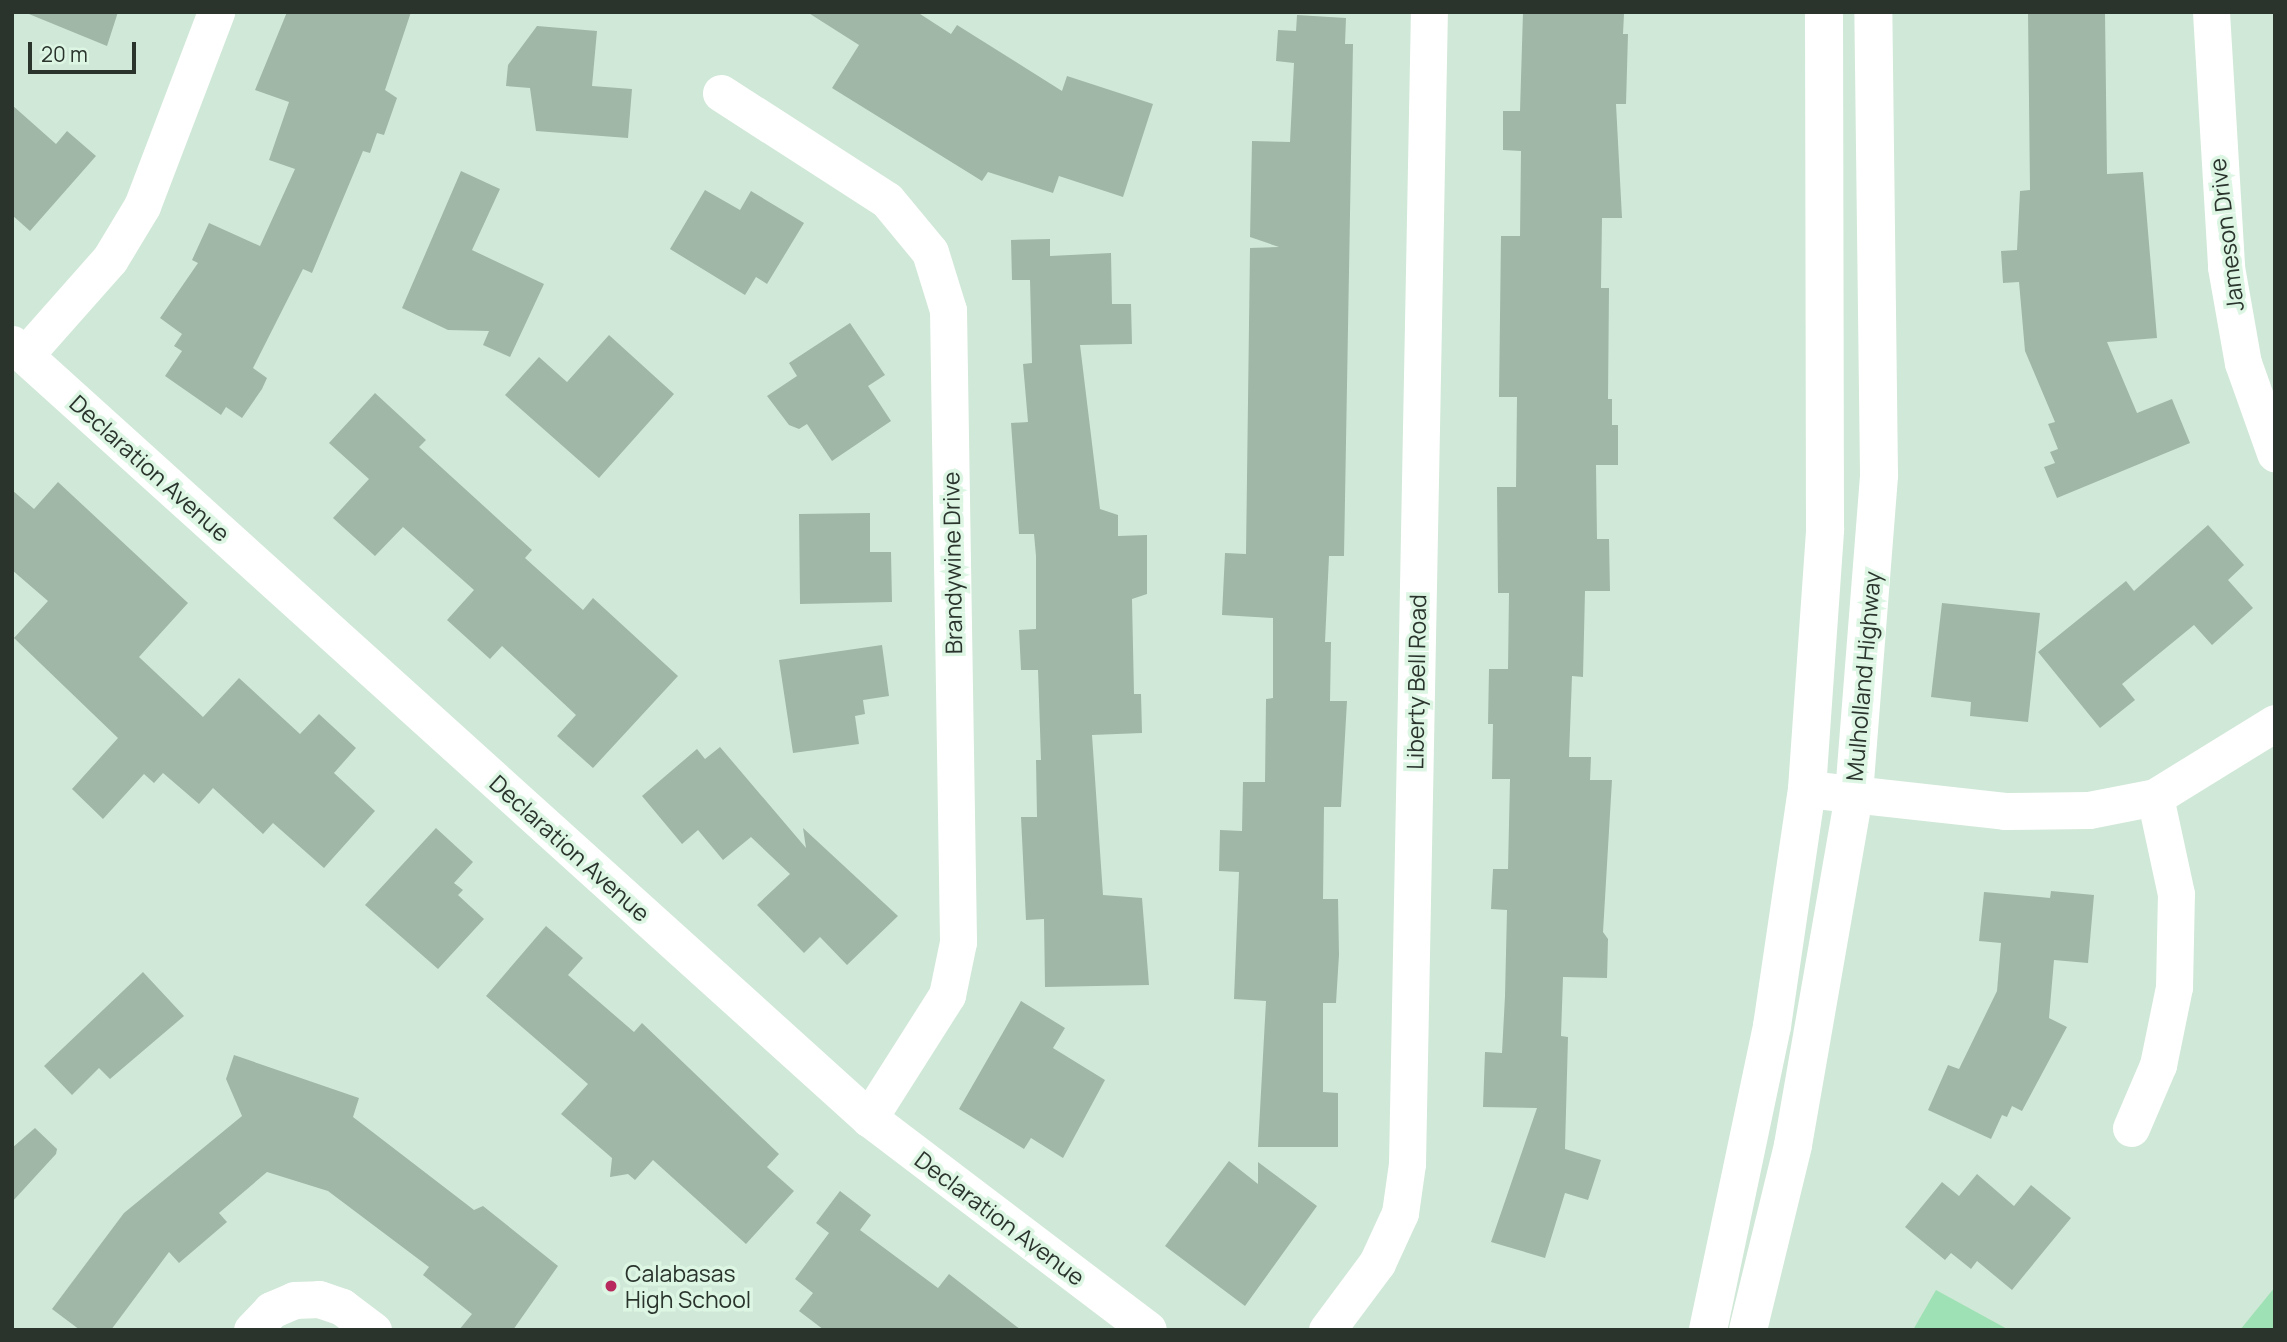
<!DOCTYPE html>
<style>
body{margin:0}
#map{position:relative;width:2287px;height:1342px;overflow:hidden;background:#d0e8d7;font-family:Manrope,sans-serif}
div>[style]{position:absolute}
.green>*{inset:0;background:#9ee1b4}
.building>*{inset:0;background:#a0b7a7}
.minor>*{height:37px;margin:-18.5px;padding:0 18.5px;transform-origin:18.5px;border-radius:18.5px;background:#fff}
.secondary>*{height:38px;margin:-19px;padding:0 19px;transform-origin:19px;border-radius:19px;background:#fff}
.dots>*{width:19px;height:19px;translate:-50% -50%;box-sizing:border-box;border:4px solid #ddf6e4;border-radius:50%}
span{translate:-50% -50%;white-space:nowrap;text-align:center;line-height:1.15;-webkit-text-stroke:7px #ddf6e4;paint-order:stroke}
.street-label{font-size:23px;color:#2a342d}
.poi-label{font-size:23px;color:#2a342d}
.left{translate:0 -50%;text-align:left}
.frame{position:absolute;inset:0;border:14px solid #2a342d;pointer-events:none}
.scale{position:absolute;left:28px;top:42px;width:108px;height:32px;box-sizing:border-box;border:4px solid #2a342d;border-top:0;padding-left:9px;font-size:21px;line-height:24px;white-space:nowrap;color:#2a342d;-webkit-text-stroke:5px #ddf6e4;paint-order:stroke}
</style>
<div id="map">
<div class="green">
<i style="clip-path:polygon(2275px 1287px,2275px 1330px,2240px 1330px)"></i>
<i style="clip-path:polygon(1936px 1290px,2009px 1330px,1913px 1330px)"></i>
</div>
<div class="building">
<i style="clip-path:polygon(24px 12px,118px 12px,107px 46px)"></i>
<i style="clip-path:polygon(287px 12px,411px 12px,385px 90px,397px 98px,384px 135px,377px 133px,370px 153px,363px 151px,312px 273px,303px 269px,253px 368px,267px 378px,262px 389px,242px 418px,226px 407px,221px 415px,165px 376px,182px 351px,174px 346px,182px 334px,160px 318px,198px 263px,192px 260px,209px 223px,260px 246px,295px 169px,269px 160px,289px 102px,255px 90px)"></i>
<i style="clip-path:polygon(807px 12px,917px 12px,951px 34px,957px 25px,1062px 91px,1067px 76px,1153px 104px,1123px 197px,1059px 176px,1053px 193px,988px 172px,982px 181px,832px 88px,859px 45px)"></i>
<i style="clip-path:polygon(1523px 12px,1624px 14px,1623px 34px,1628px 34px,1626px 104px,1616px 104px,1622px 218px,1602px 218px,1601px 288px,1609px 288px,1608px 399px,1612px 399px,1612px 425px,1618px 425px,1618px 465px,1596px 465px,1597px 539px,1609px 539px,1610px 591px,1585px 591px,1583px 677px,1572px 676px,1569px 757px,1591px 757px,1590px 780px,1612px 780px,1603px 932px,1608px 939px,1607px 978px,1563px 977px,1561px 1036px,1568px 1037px,1565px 1149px,1601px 1160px,1588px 1200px,1565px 1193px,1545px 1258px,1491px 1242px,1537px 1108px,1483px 1107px,1485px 1052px,1502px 1053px,1505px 996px,1507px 910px,1491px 909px,1493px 869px,1508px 869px,1510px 779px,1492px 779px,1493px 724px,1488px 724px,1489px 669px,1508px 669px,1509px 593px,1498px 593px,1497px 487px,1516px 487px,1517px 397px,1499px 397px,1501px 236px,1520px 236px,1521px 151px,1503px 150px,1503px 111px,1520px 111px)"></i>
<i style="clip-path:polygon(2028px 12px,2105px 12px,2107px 174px,2143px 172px,2157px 338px,2107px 342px,2137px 413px,2172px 399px,2190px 443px,2057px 498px,2044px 467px,2055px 463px,2050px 452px,2058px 449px,2048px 424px,2055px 422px,2025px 351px,2019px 282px,2003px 283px,2001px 251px,2017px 250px,2020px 191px,2030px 190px)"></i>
<i style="clip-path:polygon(1297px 15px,1346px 18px,1345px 44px,1353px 44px,1344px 556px,1329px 556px,1325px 642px,1331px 642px,1330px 701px,1347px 701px,1341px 807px,1324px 807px,1323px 899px,1338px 899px,1339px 955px,1336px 1003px,1323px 1003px,1323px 1092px,1338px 1093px,1338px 1147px,1258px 1147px,1266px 1001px,1234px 999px,1239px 872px,1219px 871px,1220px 830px,1242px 831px,1243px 782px,1265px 782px,1266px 699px,1273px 698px,1273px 618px,1222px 615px,1225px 553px,1246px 554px,1250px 248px,1279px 247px,1250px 237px,1252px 141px,1290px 142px,1294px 63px,1276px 61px,1278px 30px,1296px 31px)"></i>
<i style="clip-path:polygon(537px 26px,597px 31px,592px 86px,632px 89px,628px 138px,536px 131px,530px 88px,506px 86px,508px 65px)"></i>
<i style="clip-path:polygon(12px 105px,56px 144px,67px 131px,96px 156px,30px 231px,12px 215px)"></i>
<i style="clip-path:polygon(461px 171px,500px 189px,472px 250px,544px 284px,510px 357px,483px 345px,489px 331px,448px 330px,402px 308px)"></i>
<i style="clip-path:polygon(705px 190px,740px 210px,751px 191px,804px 223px,767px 284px,756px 277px,745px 295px,670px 249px)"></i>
<i style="clip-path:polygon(1050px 239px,1050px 256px,1111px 253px,1112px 304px,1131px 304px,1132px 344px,1080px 345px,1100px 509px,1118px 515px,1118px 536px,1147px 535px,1147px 594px,1132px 599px,1134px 694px,1141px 694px,1142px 733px,1092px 735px,1103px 895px,1142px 898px,1149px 985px,1045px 987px,1044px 919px,1026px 920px,1021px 817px,1037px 817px,1036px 760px,1041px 760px,1038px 670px,1021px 670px,1019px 630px,1036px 629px,1036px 556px,1034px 534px,1019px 534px,1011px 423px,1028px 422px,1023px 364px,1032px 363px,1030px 280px,1012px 280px,1011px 240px)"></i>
<i style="clip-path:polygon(850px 323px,885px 375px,868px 386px,891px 421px,832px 461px,807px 424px,799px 429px,789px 425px,767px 396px,797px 376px,789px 363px)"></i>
<i style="clip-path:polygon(609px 335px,674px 394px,599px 478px,505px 395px,539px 357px,567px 382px)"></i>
<i style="clip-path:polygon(375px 393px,426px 440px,419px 447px,532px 550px,525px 558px,583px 610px,593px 598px,678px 676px,593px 768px,557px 736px,576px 715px,502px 646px,490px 659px,447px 620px,474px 590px,403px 527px,375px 556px,333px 518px,369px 479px,329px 443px)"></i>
<i style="clip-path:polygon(58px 482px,188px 603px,139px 657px,203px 717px,239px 678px,300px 734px,319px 714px,356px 748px,334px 773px,375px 811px,324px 868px,273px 823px,263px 834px,213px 788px,199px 804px,163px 773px,154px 783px,144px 774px,103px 819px,72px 789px,118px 738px,14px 638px,48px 601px,12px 570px,12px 490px,34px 509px)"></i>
<i style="clip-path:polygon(870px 513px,870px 552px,891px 552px,892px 602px,800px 604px,799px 514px)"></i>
<i style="clip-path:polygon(2208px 525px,2244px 565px,2228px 580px,2253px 608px,2212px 645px,2194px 625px,2122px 684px,2135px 700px,2100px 728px,2038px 652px,2126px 581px,2134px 591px)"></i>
<i style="clip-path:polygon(1942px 603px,2040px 613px,2028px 722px,1970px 716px,1971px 702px,1931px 697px)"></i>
<i style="clip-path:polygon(882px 645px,889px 696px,863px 700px,865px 714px,855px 716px,859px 744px,793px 753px,779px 660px)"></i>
<i style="clip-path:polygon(720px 747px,806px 848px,803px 828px,898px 916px,847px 965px,820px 937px,804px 953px,757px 905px,790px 874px,751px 837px,723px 860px,698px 830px,682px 844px,642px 796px,697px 749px,705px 759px)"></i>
<i style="clip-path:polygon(436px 828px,473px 862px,454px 883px,463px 890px,458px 895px,484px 919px,438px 969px,365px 905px)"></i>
<i style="clip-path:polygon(2051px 891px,2094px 895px,2088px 963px,2054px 960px,2049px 1018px,2067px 1027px,2022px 1111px,2012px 1106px,2007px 1117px,2002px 1115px,1991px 1139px,1928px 1110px,1948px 1065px,1959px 1069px,1997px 991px,2001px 943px,1979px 941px,1984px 892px,2050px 898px)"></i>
<i style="clip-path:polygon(546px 926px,583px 958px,568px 975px,634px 1032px,642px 1023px,779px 1154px,767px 1167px,794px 1191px,746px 1244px,653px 1160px,635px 1180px,628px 1174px,610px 1177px,612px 1158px,561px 1114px,588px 1084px,486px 996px)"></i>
<i style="clip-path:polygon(143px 972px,184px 1016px,110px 1079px,99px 1068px,72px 1095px,44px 1066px)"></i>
<i style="clip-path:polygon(1021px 1001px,1065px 1028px,1053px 1048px,1105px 1080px,1063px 1158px,1031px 1138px,1024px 1149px,959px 1109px)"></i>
<i style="clip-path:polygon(234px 1055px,359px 1098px,353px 1117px,474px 1210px,483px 1206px,558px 1266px,513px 1330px,459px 1330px,472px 1314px,423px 1275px,429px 1267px,328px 1191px,267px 1172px,219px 1213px,227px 1222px,179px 1263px,169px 1252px,111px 1330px,80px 1330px,52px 1309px,124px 1213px,242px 1116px,226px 1079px)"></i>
<i style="clip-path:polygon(35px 1128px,57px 1149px,56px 1154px,12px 1202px,12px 1148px)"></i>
<i style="clip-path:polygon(1229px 1161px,1258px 1184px,1258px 1162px,1317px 1206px,1245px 1306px,1165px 1246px)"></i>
<i style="clip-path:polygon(1977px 1174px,2014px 1206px,2031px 1185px,2071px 1218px,2012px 1290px,1977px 1261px,1971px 1269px,1951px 1253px,1945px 1260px,1905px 1227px,1942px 1182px,1959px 1196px)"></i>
<i style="clip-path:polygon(840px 1191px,871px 1215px,860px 1230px,938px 1288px,949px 1274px,1021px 1330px,824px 1330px,799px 1311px,813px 1293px,795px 1279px,829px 1233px,816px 1223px)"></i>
</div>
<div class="minor">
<i style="left:2211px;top:12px;width:255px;rotate:86.6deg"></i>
<i style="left:2226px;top:267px;width:97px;rotate:80deg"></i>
<i style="left:2243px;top:363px;width:96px;rotate:70.4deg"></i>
<i style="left:721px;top:93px;width:197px;rotate:32.8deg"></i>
<i style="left:887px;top:200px;width:67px;rotate:50.4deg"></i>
<i style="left:930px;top:252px;width:61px;rotate:72.8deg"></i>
<i style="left:948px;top:310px;width:632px;rotate:89.09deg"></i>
<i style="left:958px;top:942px;width:54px;rotate:101.7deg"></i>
<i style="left:947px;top:995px;width:146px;rotate:122.4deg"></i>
<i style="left:12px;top:344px;width:1155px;rotate:42.09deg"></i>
<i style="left:869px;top:1118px;width:350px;rotate:37.2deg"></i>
<i style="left:25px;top:355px;width:128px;rotate:-48.5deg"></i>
<i style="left:110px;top:259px;width:62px;rotate:-58.9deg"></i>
<i style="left:142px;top:206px;width:208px;rotate:-69.1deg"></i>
<i style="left:1807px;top:789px;width:199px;rotate:6.3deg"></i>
<i style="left:2005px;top:811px;width:84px;rotate:-0.7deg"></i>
<i style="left:2089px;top:810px;width:67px;rotate:-11.1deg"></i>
<i style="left:2155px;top:797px;width:141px;rotate:-31.7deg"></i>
<i style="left:2131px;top:1128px;width:69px;rotate:-66.8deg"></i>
<i style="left:2158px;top:1065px;width:80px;rotate:-78.4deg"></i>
<i style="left:2174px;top:987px;width:93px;rotate:-88.8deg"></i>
<i style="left:2176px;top:894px;width:99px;rotate:-102.2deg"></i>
<i style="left:252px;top:1330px;width:28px;rotate:-46deg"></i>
<i style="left:271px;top:1310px;width:25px;rotate:-23deg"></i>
<i style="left:294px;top:1300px;width:25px;rotate:-2deg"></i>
<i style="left:319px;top:1299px;width:24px;rotate:19deg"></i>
<i style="left:342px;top:1307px;width:39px;rotate:37deg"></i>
<i style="left:1327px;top:1330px;width:84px;rotate:-53.3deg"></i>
<i style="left:1377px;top:1263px;width:55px;rotate:-65.3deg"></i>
<i style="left:1400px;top:1213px;width:49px;rotate:-81.9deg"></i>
<i style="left:1407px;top:1164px;width:1152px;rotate:-88.91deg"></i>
</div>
<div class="secondary">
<i style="left:1708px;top:1330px;width:311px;rotate:-78.1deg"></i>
<i style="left:1772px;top:1026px;width:240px;rotate:-81.6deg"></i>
<i style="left:1807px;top:789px;width:261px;rotate:-86deg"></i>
<i style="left:1825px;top:529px;width:517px;rotate:-90.11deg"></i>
<i style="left:1748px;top:1330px;width:190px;rotate:-76.3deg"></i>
<i style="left:1793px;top:1145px;width:356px;rotate:-80.1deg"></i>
<i style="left:1854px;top:794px;width:320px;rotate:-85.5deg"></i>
<i style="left:1879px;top:475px;width:463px;rotate:-90.7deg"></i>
</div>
<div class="dots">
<i style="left:611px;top:1286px;background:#b82a5d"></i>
</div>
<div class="street-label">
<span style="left:2226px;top:235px;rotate:-97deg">Jameson Drive</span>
<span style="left:150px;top:468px;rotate:42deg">Declaration Avenue</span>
<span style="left:952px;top:563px;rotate:-91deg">Brandywine Drive</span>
<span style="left:1863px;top:676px;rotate:-85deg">Mulholland Highway</span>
<span style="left:1416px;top:682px;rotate:-89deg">Liberty Bell Road</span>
<span style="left:570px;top:848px;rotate:42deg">Declaration Avenue</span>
<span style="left:1000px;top:1218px;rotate:37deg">Declaration Avenue</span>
</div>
<div class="poi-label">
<span class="left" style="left:625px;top:1286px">Calabasas<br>High School</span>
</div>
<div class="frame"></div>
<div class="scale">20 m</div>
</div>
